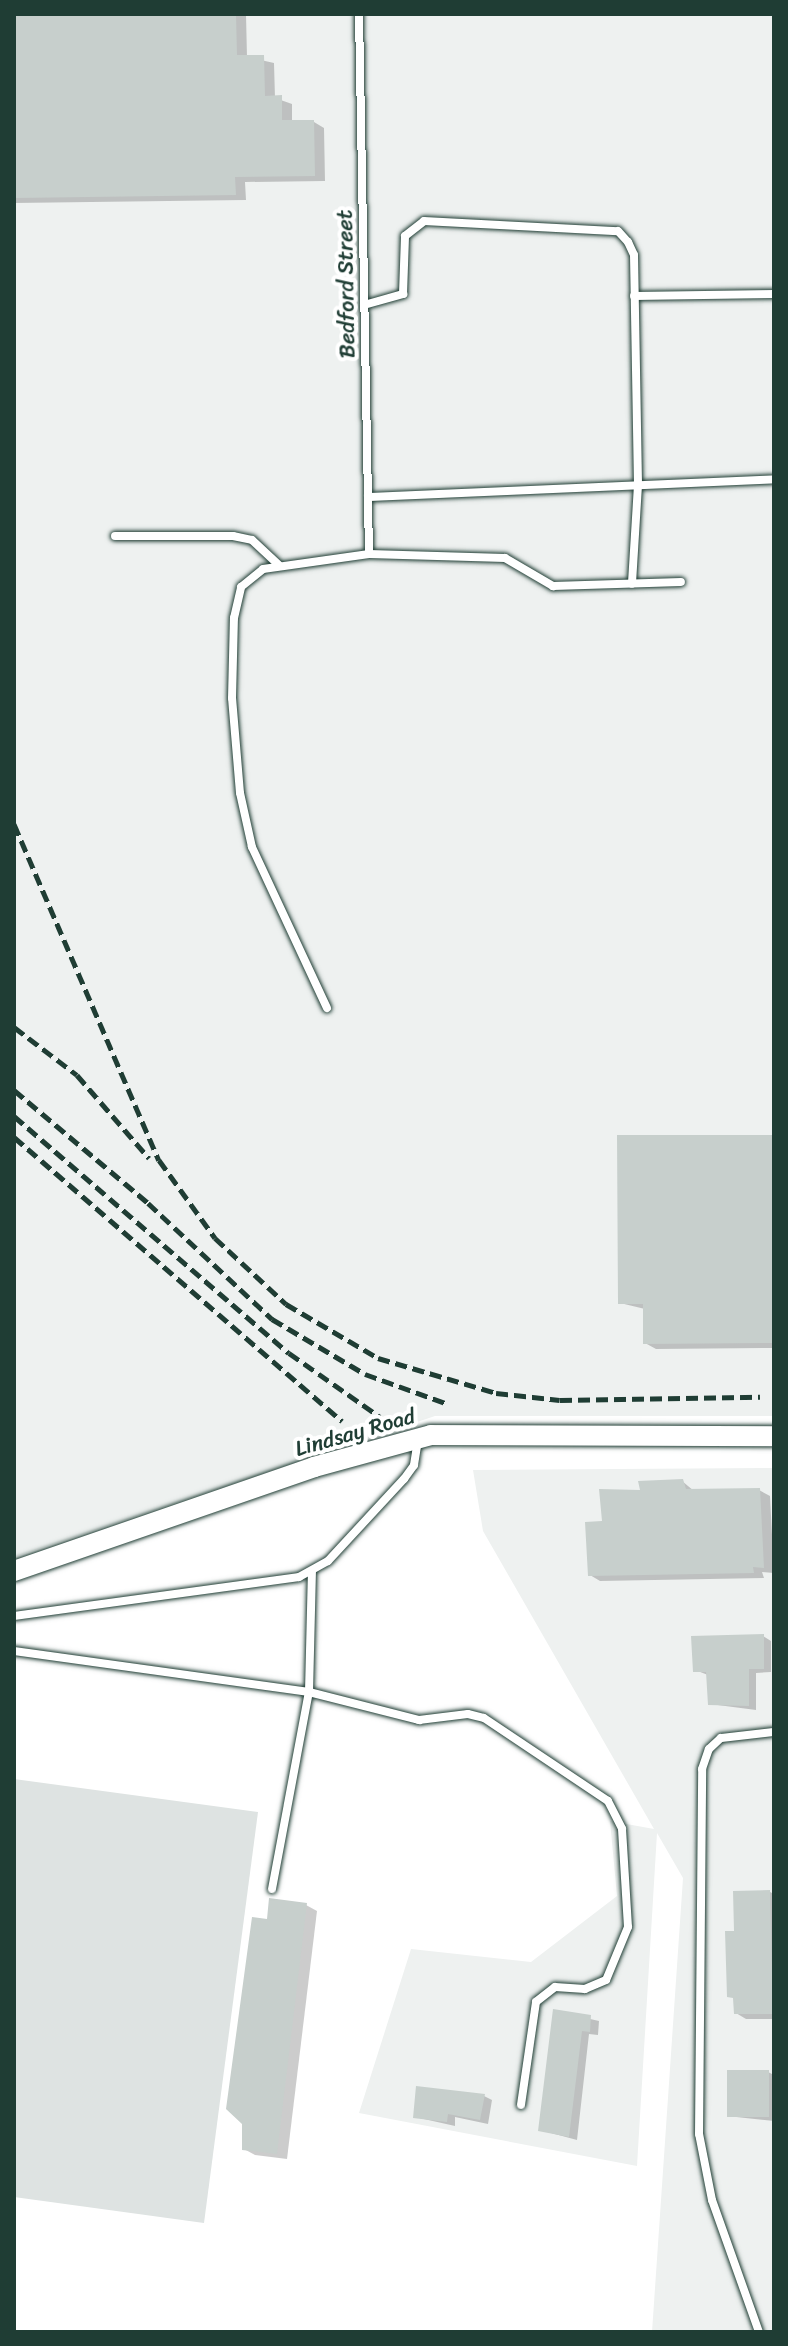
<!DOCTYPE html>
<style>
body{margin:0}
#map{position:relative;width:788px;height:2346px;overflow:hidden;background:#fff;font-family:Sriracha,sans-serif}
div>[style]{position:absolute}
.built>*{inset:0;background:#eef1f0}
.green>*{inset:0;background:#dee3e2}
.shadow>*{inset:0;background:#0003}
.building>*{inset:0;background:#c7cfcc;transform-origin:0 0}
.roads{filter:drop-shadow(0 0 2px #1f3d34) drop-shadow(0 0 2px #1f3d34)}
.service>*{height:8px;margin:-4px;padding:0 4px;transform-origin:4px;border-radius:4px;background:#fff}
.tertiary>*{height:20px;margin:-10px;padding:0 10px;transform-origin:10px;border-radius:10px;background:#fff}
.rail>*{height:5px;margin-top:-2.5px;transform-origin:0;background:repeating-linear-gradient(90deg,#1f3d34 0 12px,transparent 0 18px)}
span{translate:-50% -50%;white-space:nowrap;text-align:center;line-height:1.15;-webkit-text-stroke:8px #fff;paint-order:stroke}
.street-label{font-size:22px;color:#1f3d34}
.frame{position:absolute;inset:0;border:16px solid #1f3d34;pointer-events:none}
</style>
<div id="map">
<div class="built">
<i style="clip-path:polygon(14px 14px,774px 14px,774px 1416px,435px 1416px,14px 1557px)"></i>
<i style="clip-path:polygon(774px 1468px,774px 2332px,652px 2332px,683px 1878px,657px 1833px,637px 2166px,359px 2113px,411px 1949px,531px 1962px,617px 1896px,610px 1821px,654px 1829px,483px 1531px,473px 1470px)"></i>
</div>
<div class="green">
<i style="clip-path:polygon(14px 1779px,258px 1812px,204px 2223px,14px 2197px)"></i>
</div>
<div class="shadow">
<i style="clip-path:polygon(14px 14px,246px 14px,247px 57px,274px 63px,275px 98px,292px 104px,292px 122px,314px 122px,324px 128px,325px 181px,245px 182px,246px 200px,14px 203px)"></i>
<i style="clip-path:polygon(774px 1137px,774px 1348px,656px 1349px,645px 1343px,645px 1309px,620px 1303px)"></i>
<i style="clip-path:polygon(682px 1481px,694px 1491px,759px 1490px,770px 1496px,774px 1573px,762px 1572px,764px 1578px,600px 1581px,590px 1575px,604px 1523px,643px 1492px)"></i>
<i style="clip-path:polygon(763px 1636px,771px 1641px,771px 1672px,756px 1673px,756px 1710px,710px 1704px,708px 1675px,695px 1670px)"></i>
<i style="clip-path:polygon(770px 1892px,774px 1894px,774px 2019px,746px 2019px,736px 2013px,736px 1933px)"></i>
<i style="clip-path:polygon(306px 1905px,317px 1911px,287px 2159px,255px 2155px,244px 2149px,244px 2123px,269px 1921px)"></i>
<i style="clip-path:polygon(555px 2011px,599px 2021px,598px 2035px,589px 2034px,577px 2140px,540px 2130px)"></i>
<i style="clip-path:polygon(768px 2072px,774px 2075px,774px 2121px,727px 2116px)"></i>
<i style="clip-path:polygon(484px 2096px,492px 2100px,488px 2124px,455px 2117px,455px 2126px,415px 2117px)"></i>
</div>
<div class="building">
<i style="clip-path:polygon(14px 14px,236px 14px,237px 55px,264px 55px,265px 96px,282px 95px,282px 120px,314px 120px,315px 176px,235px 177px,236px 195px,14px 198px)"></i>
<i style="clip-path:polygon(617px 1135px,774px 1135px,774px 1343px,643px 1344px,643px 1304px,618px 1304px)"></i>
<i style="clip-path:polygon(683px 1479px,686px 1489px,760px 1488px,764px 1568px,753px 1567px,754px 1573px,588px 1576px,585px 1522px,602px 1521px,599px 1489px,640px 1490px,638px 1481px)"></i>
<i style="clip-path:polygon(764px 1634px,764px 1669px,749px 1669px,749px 1706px,708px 1705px,706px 1672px,693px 1672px,691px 1636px)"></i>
<i style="clip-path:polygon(770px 1890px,773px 2014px,734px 2014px,733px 1998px,727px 1997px,725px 1931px,734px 1931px,733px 1891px)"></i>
<i style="clip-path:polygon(269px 1898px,307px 1903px,277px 2154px,242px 2150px,242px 2124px,226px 2109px,252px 1917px,267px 1919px)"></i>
<i style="clip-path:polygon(553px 2009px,591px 2015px,590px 2032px,582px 2031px,569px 2137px,538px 2131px)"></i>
<i style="left:727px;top:2070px;width:42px;height:47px"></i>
<i style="clip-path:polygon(416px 2086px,485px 2094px,480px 2120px,448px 2114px,447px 2122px,413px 2118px)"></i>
</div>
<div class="roads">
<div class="service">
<i style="left:359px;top:14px;width:540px;rotate:88.94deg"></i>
<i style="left:634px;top:296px;width:140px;rotate:-0.8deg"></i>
<i style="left:364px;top:305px;width:41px;rotate:-15.8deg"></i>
<i style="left:403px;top:294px;width:58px;rotate:-88deg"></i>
<i style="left:405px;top:236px;width:24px;rotate:-38deg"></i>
<i style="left:424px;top:221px;width:194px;rotate:3deg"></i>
<i style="left:618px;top:231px;width:15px;rotate:48deg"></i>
<i style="left:628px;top:242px;width:14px;rotate:65deg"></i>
<i style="left:634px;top:255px;width:230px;rotate:89deg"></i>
<i style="left:638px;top:485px;width:99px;rotate:93.5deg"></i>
<i style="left:368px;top:497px;width:405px;rotate:-2.5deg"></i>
<i style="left:115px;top:536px;width:118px"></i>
<i style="left:233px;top:536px;width:19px;rotate:12deg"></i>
<i style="left:252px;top:540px;width:37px;rotate:43deg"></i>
<i style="left:327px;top:1008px;width:178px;rotate:-115deg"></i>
<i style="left:252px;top:847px;width:55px;rotate:-102.5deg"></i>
<i style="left:240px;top:793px;width:95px;rotate:-94.8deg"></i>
<i style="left:232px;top:698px;width:80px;rotate:-88.6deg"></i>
<i style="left:234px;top:618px;width:32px;rotate:-77deg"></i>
<i style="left:241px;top:587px;width:28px;rotate:-39deg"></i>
<i style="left:263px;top:569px;width:107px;rotate:-8.1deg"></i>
<i style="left:369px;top:554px;width:136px;rotate:1.7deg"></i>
<i style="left:505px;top:558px;width:56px;rotate:30.3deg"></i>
<i style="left:553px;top:586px;width:128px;rotate:-1.8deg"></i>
<i style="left:14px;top:1616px;width:288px;rotate:-7.8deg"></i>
<i style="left:299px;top:1577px;width:33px;rotate:-29deg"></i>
<i style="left:328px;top:1561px;width:112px;rotate:-47.2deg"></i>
<i style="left:404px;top:1479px;width:17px;rotate:-54deg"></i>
<i style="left:414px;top:1465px;width:26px;rotate:-81deg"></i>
<i style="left:14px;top:1651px;width:298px;rotate:7.9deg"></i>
<i style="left:309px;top:1692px;width:121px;rotate:-88.6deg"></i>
<i style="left:272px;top:1889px;width:200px;rotate:-79.4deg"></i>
<i style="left:309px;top:1692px;width:114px;rotate:14.3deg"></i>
<i style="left:419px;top:1720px;width:49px;rotate:-7deg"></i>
<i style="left:468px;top:1714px;width:16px;rotate:14deg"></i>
<i style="left:484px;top:1718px;width:149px;rotate:33.8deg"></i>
<i style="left:608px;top:1801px;width:31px;rotate:63deg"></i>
<i style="left:622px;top:1829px;width:98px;rotate:86.5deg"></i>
<i style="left:628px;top:1927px;width:57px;rotate:112.5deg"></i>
<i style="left:606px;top:1980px;width:23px;rotate:157deg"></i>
<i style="left:585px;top:1989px;width:30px;rotate:-176deg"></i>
<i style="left:555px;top:1987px;width:24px;rotate:142deg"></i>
<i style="left:536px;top:2002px;width:104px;rotate:98.3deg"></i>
<i style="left:759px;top:2332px;width:140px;rotate:-109.6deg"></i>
<i style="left:712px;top:2200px;width:67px;rotate:-101.1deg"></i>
<i style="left:699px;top:2134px;width:365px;rotate:-89.5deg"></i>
<i style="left:702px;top:1769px;width:21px;rotate:-71deg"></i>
<i style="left:709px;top:1749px;width:16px;rotate:-43deg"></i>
<i style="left:721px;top:1738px;width:53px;rotate:-6.5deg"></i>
</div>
<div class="tertiary">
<i style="left:14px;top:1571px;width:318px;rotate:-19.1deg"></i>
<i style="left:314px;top:1467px;width:121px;rotate:-15.3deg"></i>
<i style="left:431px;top:1435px;width:343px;rotate:0.2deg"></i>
</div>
</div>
<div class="rail">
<i style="left:14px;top:824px;width:366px;rotate:66.7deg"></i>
<i style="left:159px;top:1160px;width:96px;rotate:54.3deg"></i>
<i style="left:215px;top:1238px;width:97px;rotate:42.9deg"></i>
<i style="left:286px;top:1304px;width:107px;rotate:30.4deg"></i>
<i style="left:378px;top:1358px;width:123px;rotate:16.5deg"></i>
<i style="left:496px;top:1393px;width:64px;rotate:6.2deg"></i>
<i style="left:560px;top:1400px;width:200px;rotate:-0.9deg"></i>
<i style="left:14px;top:1027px;width:79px;rotate:37.3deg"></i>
<i style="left:77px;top:1075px;width:110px;rotate:49.1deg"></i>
<i style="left:14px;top:1090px;width:175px;rotate:40.1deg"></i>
<i style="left:148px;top:1203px;width:170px;rotate:43.1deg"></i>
<i style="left:272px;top:1319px;width:108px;rotate:30.6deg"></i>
<i style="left:365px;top:1374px;width:88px;rotate:19.9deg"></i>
<i style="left:14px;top:1116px;width:363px;rotate:40.8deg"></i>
<i style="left:289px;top:1353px;width:111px;rotate:35.1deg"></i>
<i style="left:14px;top:1137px;width:434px;rotate:40.9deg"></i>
</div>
<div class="street-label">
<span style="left:346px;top:284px;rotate:-91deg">Bedford Street</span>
<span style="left:355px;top:1432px;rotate:-16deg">Lindsay Road</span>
</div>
<div class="frame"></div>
</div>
